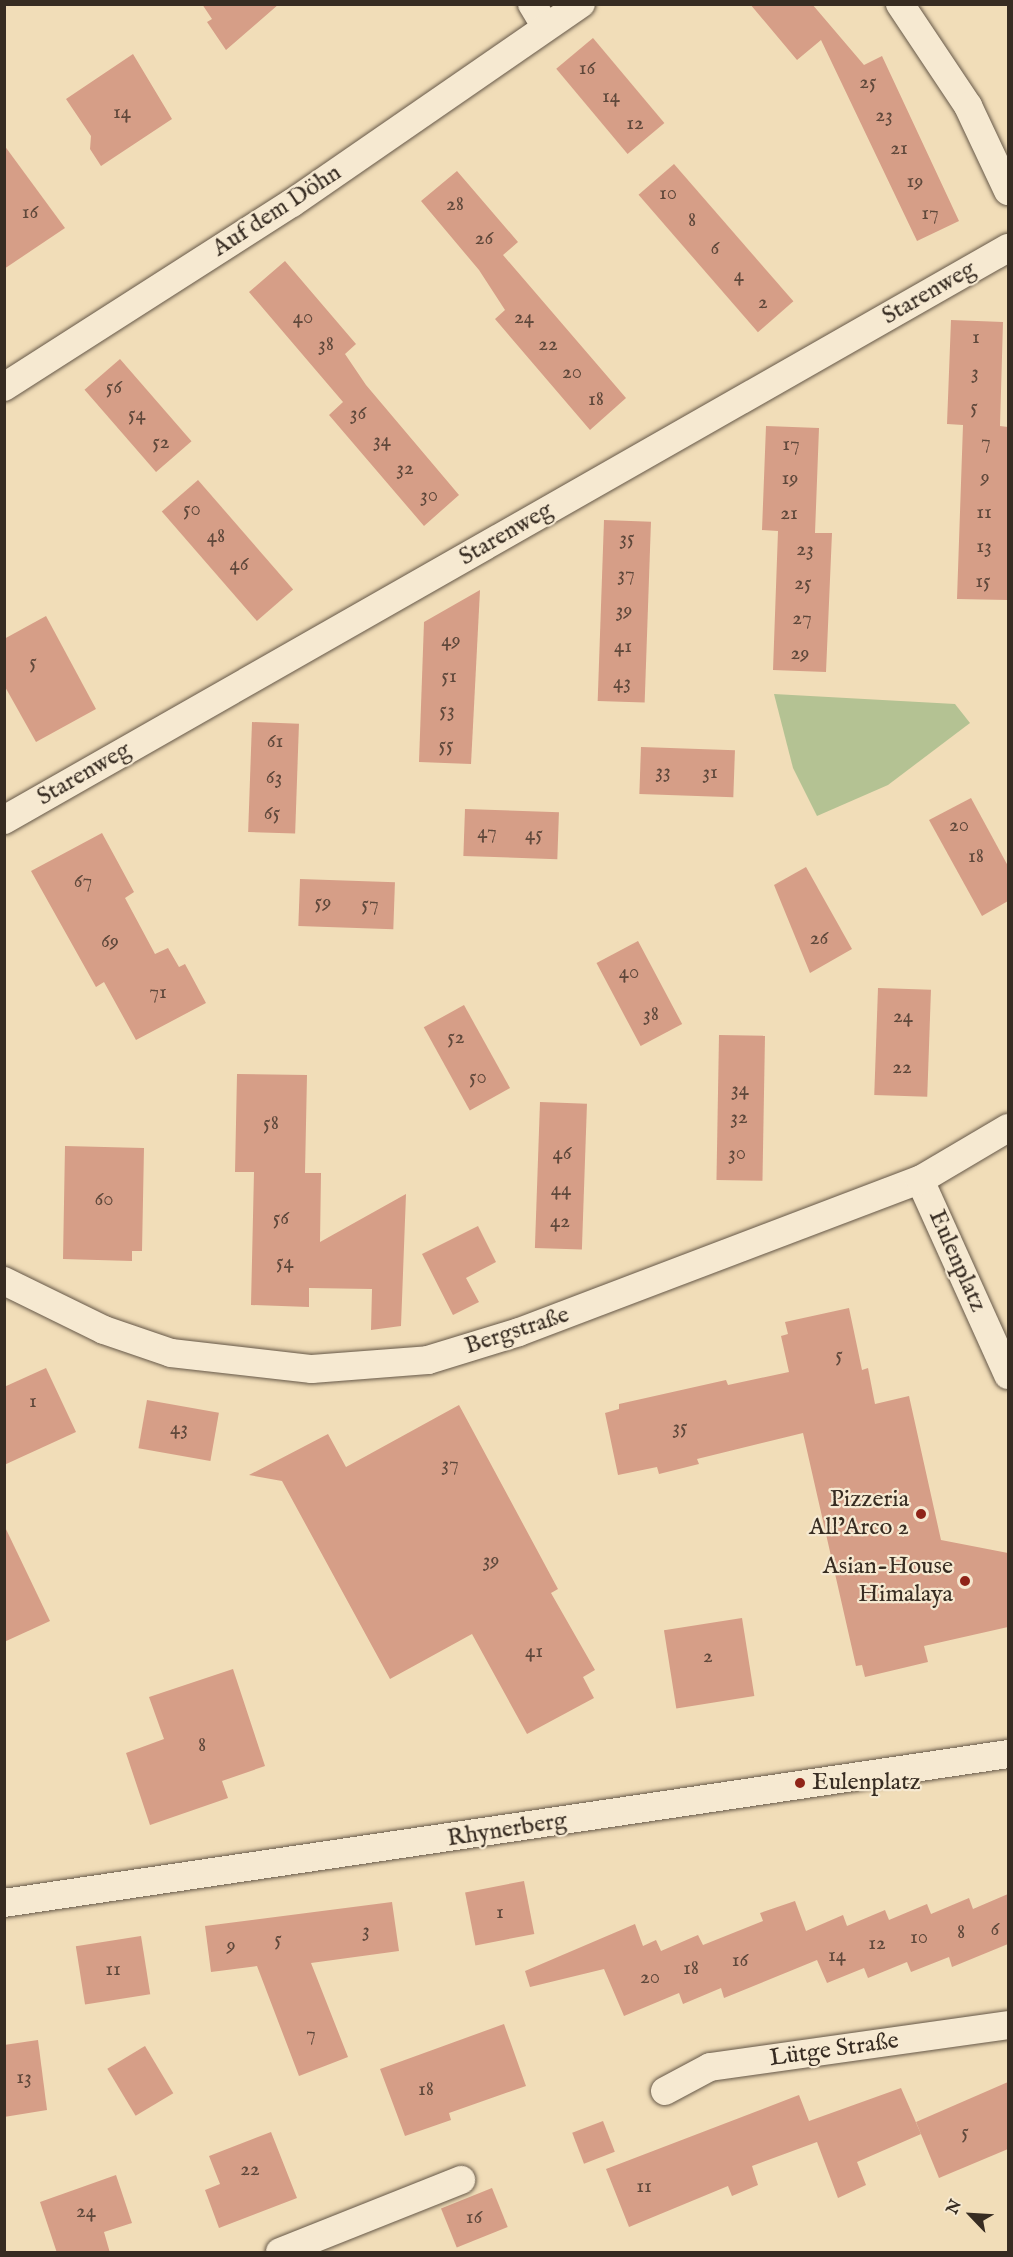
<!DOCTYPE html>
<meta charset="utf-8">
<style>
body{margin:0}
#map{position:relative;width:1013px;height:2257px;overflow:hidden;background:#f1ddb8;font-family:"IM FELL English",serif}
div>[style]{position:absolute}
.green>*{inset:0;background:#b4c293}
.building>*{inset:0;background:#d69e87;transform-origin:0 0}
.roads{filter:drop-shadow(0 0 2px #665848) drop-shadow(0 0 2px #665848)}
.street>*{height:28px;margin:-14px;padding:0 14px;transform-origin:14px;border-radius:14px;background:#f6e9d1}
.dots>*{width:16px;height:16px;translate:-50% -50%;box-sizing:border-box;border:3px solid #f6e9d1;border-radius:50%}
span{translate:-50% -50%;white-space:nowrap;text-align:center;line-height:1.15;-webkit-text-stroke:4.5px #f6e9d1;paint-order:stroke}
.number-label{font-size:21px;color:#5f483b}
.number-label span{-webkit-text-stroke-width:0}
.street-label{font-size:24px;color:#372c22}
.poi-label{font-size:24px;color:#372c22}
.right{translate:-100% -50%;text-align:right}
.left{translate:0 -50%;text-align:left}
.frame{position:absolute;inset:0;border:6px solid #372c22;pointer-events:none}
.north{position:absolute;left:941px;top:2185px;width:60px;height:60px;-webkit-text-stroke:4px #f6e9d1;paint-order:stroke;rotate:295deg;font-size:16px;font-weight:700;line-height:24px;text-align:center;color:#372c22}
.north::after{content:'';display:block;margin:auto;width:21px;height:27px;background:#372c22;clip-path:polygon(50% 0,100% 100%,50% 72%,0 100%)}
</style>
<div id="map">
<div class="green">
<i style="clip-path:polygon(774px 694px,955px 704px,970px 723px,888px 785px,817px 816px,793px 768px)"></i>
</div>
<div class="building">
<i style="clip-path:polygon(202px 4px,279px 4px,226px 50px,207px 22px,212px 19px)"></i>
<i style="clip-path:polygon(750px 4px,812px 4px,864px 65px,882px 56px,959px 221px,917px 241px,821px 40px,797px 60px)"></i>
<i style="left:593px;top:38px;width:111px;height:48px;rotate:50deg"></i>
<i style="clip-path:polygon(133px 54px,172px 119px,101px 166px,90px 149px,91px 136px,66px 99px)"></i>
<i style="clip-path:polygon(4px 145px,65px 228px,4px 269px)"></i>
<i style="left:674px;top:164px;width:182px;height:47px;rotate:49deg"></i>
<i style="clip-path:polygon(457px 171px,518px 242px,503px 255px,626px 398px,590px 430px,495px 319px,505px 310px,479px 270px,421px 201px)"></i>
<i style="clip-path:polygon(285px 261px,356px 344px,345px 354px,366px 385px,459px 495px,424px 526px,329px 415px,343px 402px,249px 292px)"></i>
<i style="clip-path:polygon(951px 320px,1003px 322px,1000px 426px,1008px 427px,1008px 600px,957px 599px,963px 425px,947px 424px)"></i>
<i style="left:120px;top:359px;width:109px;height:47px;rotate:49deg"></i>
<i style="clip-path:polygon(766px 426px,819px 428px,815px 533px,832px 533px,826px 672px,773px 670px,778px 531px,762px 530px)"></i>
<i style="left:198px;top:480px;width:145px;height:48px;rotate:49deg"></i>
<i style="left:604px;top:520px;width:47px;height:181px;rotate:2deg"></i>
<i style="clip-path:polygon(480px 590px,471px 764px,419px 762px,424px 622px)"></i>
<i style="clip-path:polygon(46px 616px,96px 709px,36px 742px,4px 685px,4px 639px)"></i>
<i style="left:252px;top:722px;width:47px;height:110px;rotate:2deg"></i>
<i style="left:641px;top:747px;width:94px;height:47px;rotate:2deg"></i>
<i style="clip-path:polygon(971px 798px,1008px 866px,1008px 901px,982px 916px,929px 820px)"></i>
<i style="left:465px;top:809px;width:94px;height:47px;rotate:2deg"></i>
<i style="clip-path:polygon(102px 833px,134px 892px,125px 898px,155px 954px,168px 948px,179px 967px,185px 964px,206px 1003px,136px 1040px,104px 982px,96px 987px,31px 871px)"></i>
<i style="clip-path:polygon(806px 867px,852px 949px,810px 973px,774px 885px)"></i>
<i style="left:300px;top:879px;width:95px;height:47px;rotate:2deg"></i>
<i style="left:638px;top:941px;width:94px;height:47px;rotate:62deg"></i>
<i style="left:878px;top:988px;width:53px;height:107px;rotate:2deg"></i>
<i style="left:464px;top:1005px;width:95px;height:46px;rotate:61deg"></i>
<i style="left:719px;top:1035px;width:46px;height:145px;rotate:1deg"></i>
<i style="clip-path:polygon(237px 1074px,307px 1075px,305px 1173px,321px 1173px,320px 1242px,406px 1194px,401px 1326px,371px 1330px,372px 1289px,309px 1288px,309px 1307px,251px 1305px,254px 1172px,235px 1172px)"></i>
<i style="left:540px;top:1102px;width:47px;height:146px;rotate:2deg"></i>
<i style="clip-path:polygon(65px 1146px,144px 1148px,142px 1251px,132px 1251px,132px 1261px,63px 1259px)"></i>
<i style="clip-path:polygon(478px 1226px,496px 1262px,466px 1278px,479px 1302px,453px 1315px,422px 1254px)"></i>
<i style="clip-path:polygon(849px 1308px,862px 1370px,868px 1368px,875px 1404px,909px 1396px,941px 1540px,1008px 1553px,1008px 1627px,924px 1646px,928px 1662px,865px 1677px,862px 1665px,856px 1666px,803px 1433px,697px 1459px,699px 1464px,659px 1474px,657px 1467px,618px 1475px,605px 1413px,619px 1409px,619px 1404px,726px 1380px,728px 1385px,789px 1372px,781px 1336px,788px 1334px,785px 1322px)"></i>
<i style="clip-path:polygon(46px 1368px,76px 1432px,4px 1465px,4px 1387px)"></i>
<i style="left:147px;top:1400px;width:73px;height:49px;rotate:10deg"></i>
<i style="clip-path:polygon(459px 1405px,558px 1589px,551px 1593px,595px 1670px,583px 1677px,594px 1698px,527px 1734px,472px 1634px,390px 1679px,282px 1481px,249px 1475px,328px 1434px,346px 1467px)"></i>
<i style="clip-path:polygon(4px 1525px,50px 1621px,4px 1642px)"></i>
<i style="left:742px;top:1618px;width:79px;height:79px;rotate:81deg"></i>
<i style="clip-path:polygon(233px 1669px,265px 1766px,222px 1781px,228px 1798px,150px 1825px,126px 1753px,164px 1739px,149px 1697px)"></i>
<i style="left:524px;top:1881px;width:54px;height:60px;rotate:79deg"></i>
<i style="clip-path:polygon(1008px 1894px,1008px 1944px,952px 1967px,949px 1957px,911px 1972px,907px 1962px,868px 1978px,864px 1968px,827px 1983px,817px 1960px,724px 1998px,721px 1988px,683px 2004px,679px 1993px,624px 2016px,604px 1969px,530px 1987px,525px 1971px,635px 1924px,643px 1946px,656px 1940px,661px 1951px,698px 1935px,703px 1945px,763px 1921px,760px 1913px,795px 1901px,806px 1931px,843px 1915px,847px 1926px,885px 1910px,889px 1920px,927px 1904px,931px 1914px,969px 1898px,973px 1909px)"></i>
<i style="clip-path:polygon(392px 1902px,399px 1951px,311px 1963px,348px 2057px,299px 2076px,257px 1966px,211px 1972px,205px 1926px)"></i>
<i style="left:141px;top:1936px;width:59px;height:66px;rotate:81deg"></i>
<i style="clip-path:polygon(504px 2024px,526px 2086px,449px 2113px,451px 2120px,405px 2136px,380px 2069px)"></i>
<i style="clip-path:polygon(38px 2040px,47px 2110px,4px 2117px,4px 2045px)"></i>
<i style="left:145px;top:2046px;width:55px;height:44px;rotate:59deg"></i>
<i style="clip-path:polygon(1008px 2082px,1008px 2149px,939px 2178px,916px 2122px)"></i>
<i style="clip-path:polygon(901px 2088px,921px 2134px,857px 2162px,866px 2185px,838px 2198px,817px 2142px,752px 2166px,758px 2185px,732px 2196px,728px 2186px,629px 2227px,606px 2169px,799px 2095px,809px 2121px)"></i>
<i style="left:603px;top:2121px;width:33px;height:33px;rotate:69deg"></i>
<i style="clip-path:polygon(271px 2132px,297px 2198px,219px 2228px,205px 2190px,220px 2184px,209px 2156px)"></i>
<i style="clip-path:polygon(116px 2175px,132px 2223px,104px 2232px,110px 2253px,57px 2253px,40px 2202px)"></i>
<i style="left:492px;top:2188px;width:42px;height:55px;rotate:68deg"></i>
</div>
<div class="roads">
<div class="street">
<i style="left:532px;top:4px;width:26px;rotate:59deg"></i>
<i style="left:900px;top:4px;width:123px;rotate:56.3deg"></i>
<i style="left:968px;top:106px;width:94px;rotate:64.8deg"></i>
<i style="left:4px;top:387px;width:342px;rotate:-32.6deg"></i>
<i style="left:292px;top:203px;width:351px;rotate:-34.6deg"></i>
<i style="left:4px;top:820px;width:1156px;rotate:-29.67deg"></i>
<i style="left:920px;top:1180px;width:214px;rotate:65.7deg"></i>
<i style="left:4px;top:1281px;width:111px;rotate:26.1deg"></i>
<i style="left:104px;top:1330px;width:71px;rotate:18.9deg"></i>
<i style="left:171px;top:1353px;width:142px;rotate:6.5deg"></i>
<i style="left:312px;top:1369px;width:116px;rotate:-4.4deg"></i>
<i style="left:428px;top:1360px;width:95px;rotate:-17.1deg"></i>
<i style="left:519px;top:1332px;width:429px;rotate:-20.8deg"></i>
<i style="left:920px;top:1180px;width:102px;rotate:-30.6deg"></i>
<i style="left:4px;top:1903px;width:1015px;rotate:-8.44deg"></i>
<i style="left:665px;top:2091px;width:51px;rotate:-28.1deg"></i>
<i style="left:710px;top:2067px;width:301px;rotate:-8deg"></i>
<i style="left:280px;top:2252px;width:195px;rotate:-21.7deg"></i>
</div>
</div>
<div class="dots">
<i style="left:921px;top:1514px;background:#8f2418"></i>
<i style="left:965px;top:1581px;background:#8f2418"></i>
<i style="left:800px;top:1783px;background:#8f2418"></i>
</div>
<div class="number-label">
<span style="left:587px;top:69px">16</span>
<span style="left:868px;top:83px">25</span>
<span style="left:611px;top:97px">14</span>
<span style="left:122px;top:113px">14</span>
<span style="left:884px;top:116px">23</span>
<span style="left:635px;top:124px">12</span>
<span style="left:899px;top:149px">21</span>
<span style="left:915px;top:182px">19</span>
<span style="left:668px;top:194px">10</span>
<span style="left:455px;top:205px">28</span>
<span style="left:30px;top:213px">16</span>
<span style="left:930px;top:214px">17</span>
<span style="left:692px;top:221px">8</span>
<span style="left:484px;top:239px">26</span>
<span style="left:715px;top:249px">6</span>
<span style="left:739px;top:276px">4</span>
<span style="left:763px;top:303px">2</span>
<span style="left:303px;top:318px">40</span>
<span style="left:524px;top:318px">24</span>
<span style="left:976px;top:338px">1</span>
<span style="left:326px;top:345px">38</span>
<span style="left:548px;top:345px">22</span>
<span style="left:572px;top:373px">20</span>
<span style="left:975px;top:373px">3</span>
<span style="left:114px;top:388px">56</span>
<span style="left:596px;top:400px">18</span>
<span style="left:974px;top:408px">5</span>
<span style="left:358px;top:414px">36</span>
<span style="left:137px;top:415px">54</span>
<span style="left:382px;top:441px">34</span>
<span style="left:161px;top:443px">52</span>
<span style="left:986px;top:443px">7</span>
<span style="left:791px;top:445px">17</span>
<span style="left:405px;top:469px">32</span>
<span style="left:985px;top:478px">9</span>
<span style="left:790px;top:479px">19</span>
<span style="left:429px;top:496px">30</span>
<span style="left:192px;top:510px">50</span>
<span style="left:984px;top:513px">11</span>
<span style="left:789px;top:514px">21</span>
<span style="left:216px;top:537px">48</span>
<span style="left:627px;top:539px">35</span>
<span style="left:984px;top:547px">13</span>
<span style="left:805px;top:550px">23</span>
<span style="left:239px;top:565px">46</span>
<span style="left:626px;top:575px">37</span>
<span style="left:983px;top:582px">15</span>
<span style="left:803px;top:584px">25</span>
<span style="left:624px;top:611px">39</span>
<span style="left:802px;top:619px">27</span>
<span style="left:451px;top:641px">49</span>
<span style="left:623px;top:647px">41</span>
<span style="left:800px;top:654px">29</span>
<span style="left:33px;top:663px">5</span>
<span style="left:449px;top:677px">51</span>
<span style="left:622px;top:683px">43</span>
<span style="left:447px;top:711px">53</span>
<span style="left:275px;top:742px">61</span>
<span style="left:446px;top:746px">55</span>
<span style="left:663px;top:772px">33</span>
<span style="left:710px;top:773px">31</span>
<span style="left:274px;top:778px">63</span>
<span style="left:272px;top:814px">65</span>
<span style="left:959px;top:826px">20</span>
<span style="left:487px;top:833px">47</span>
<span style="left:534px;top:835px">45</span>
<span style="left:976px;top:857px">18</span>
<span style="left:83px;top:882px">67</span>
<span style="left:323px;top:903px">59</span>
<span style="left:370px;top:905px">57</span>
<span style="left:819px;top:939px">26</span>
<span style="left:110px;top:942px">69</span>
<span style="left:629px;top:973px">40</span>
<span style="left:158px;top:993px">71</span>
<span style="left:651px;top:1015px">38</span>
<span style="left:903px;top:1017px">24</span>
<span style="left:456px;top:1038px">52</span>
<span style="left:902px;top:1068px">22</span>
<span style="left:478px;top:1078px">50</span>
<span style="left:740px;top:1090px">34</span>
<span style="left:739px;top:1118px">32</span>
<span style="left:271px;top:1124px">58</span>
<span style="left:562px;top:1154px">46</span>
<span style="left:737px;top:1154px">30</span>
<span style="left:561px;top:1190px">44</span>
<span style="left:104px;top:1200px">60</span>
<span style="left:281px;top:1219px">56</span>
<span style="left:560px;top:1222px">42</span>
<span style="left:285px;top:1263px">54</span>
<span style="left:839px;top:1356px">5</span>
<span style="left:33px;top:1402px">1</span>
<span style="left:680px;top:1428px">35</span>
<span style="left:179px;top:1429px">43</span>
<span style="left:450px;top:1465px">37</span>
<span style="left:491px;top:1561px">39</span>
<span style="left:534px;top:1652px">41</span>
<span style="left:708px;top:1657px">2</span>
<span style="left:202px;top:1746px">8</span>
<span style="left:500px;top:1913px">1</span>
<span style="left:995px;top:1930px">6</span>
<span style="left:366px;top:1931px">3</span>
<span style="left:961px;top:1933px">8</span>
<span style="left:919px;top:1938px">10</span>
<span style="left:278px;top:1940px">5</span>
<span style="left:877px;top:1944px">12</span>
<span style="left:231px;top:1946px">9</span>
<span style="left:837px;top:1956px">14</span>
<span style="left:740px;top:1961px">16</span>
<span style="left:691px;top:1969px">18</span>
<span style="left:113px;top:1970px">11</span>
<span style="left:650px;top:1978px">20</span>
<span style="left:311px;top:2035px">7</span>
<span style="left:24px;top:2078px">13</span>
<span style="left:426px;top:2090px">18</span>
<span style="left:965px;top:2133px">5</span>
<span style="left:250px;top:2170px">22</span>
<span style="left:644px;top:2187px">11</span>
<span style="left:86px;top:2212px">24</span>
<span style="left:474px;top:2218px">16</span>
</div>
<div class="street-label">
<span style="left:277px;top:211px;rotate:-33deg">Auf dem Döhn</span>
<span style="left:929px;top:293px;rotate:-30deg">Starenweg</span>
<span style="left:506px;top:534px;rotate:-30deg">Starenweg</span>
<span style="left:84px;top:774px;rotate:-30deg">Starenweg</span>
<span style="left:957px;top:1261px;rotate:66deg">Eulenplatz</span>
<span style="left:517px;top:1331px;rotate:-18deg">Bergstraße</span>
<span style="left:507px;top:1830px;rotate:-9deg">Rhynerberg</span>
<span style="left:834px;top:2050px;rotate:-8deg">Lütge Straße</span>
</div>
<div class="poi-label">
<span class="right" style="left:909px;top:1514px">Pizzeria<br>All’Arco 2</span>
<span class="right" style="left:953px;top:1581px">Asian-House<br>Himalaya</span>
<span class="left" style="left:812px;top:1783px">Eulenplatz</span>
</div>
<div class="frame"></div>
<div class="north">N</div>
</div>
